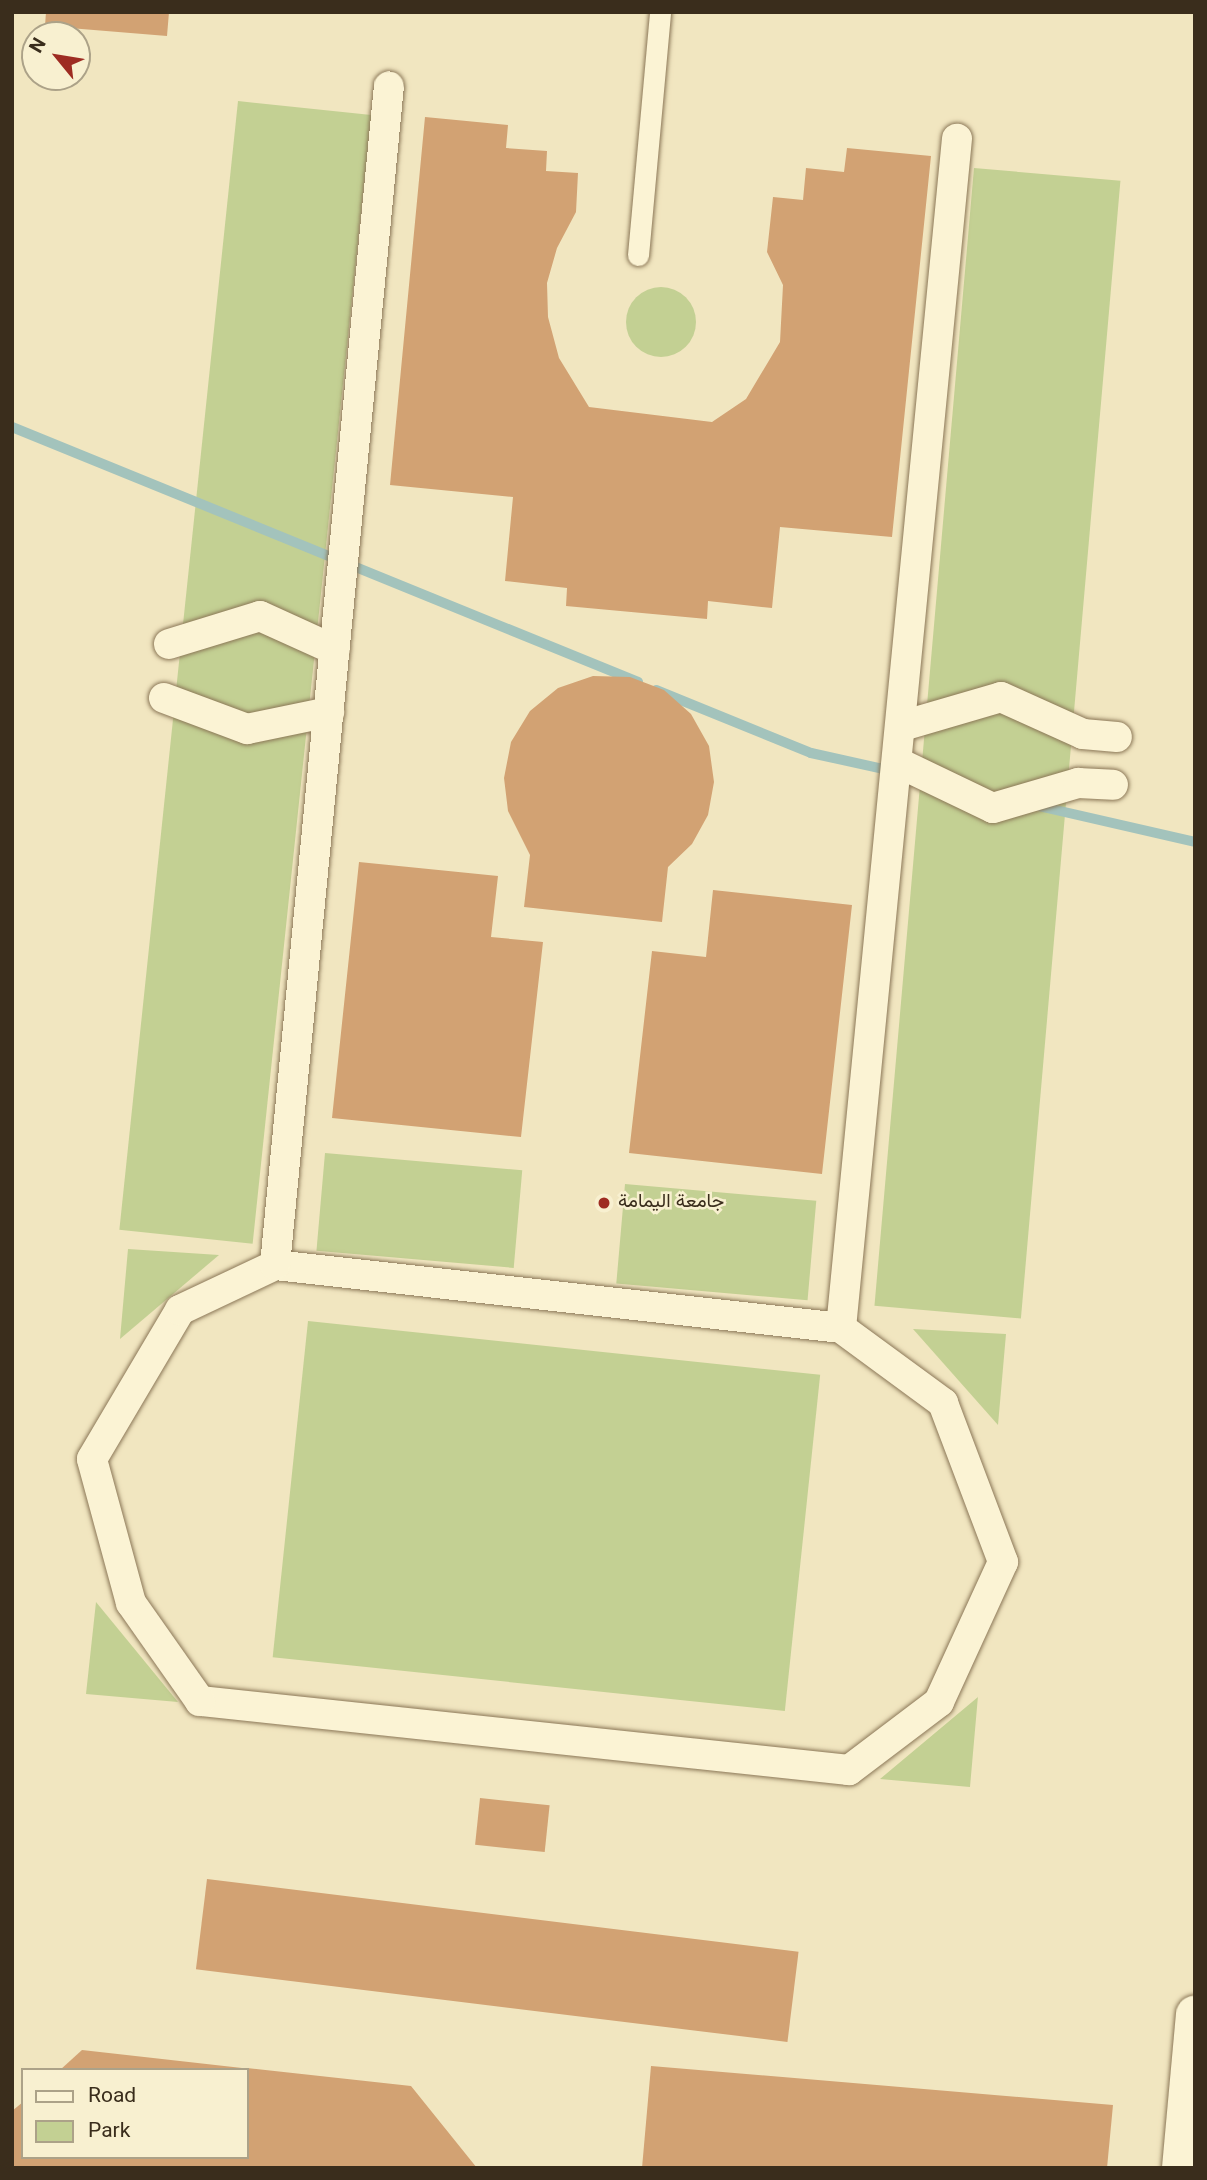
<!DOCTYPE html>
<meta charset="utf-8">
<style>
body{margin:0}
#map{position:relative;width:1207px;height:2180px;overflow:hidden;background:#f1e6c0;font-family:Georgia,Vazirmatn,serif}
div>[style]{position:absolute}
.green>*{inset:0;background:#c3d093;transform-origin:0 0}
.round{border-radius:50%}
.stream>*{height:10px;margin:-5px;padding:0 5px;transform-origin:5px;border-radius:5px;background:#a3c3bc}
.building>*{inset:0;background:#d2a273;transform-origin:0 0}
.roads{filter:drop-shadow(0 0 2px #8b7757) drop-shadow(0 0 2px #8b7757)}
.service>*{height:21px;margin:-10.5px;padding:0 10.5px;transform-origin:10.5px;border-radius:10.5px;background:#fbf3d4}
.pedestrian>*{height:30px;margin:-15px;padding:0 15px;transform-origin:15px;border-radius:15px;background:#fbf3d4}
.minor>*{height:38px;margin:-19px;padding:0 19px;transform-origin:19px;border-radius:19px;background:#fbf3d4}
.dots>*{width:19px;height:19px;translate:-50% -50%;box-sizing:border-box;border:4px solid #f8f0d0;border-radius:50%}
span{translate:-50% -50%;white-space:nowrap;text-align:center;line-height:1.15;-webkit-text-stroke:5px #f8f0d0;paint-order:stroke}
.poi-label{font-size:19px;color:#3a2d1c}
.left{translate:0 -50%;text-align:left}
.frame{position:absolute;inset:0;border:14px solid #3a2d1c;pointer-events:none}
.legend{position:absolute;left:21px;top:2068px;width:228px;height:91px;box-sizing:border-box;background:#f8f0d0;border:2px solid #aca288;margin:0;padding:9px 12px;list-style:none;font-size:21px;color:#3a2d1c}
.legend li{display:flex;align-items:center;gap:14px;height:35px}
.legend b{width:35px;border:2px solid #aca288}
.north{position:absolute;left:21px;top:21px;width:70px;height:70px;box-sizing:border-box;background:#f8f0d0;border:2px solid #aca288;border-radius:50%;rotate:300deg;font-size:19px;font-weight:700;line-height:28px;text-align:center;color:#3a2d1c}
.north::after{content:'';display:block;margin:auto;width:24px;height:32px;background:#9e2c22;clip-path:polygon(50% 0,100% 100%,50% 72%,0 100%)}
</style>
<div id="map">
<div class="green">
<i style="left:238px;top:101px;width:134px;height:1135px;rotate:6deg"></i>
<i style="left:974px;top:168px;width:147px;height:1142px;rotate:5deg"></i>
<i class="round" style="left:626px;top:287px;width:70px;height:70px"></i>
<i style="left:325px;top:1153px;width:198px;height:98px;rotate:5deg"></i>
<i style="left:625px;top:1184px;width:192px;height:100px;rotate:5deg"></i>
<i style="clip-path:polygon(128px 1249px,219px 1255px,120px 1339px)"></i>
<i style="left:308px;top:1321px;width:515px;height:338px;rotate:6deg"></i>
<i style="clip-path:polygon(913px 1329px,1006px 1334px,998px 1425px)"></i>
<i style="clip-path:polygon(96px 1602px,178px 1702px,86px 1694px)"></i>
<i style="clip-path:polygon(978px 1696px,970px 1787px,880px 1779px,978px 1697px)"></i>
</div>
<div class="stream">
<i style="left:12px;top:427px;width:676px;rotate:22.16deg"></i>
<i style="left:656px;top:690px;width:167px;rotate:22.1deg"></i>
<i style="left:811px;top:753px;width:83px;rotate:12.5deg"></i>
<i style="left:1034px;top:805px;width:165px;rotate:12.9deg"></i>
</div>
<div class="building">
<i style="clip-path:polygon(46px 12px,169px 12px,167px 36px,45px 26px)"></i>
<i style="clip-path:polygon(425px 117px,508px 125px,506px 148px,547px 151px,546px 171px,578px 173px,576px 212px,557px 248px,547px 283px,548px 317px,559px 358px,589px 407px,712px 422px,746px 399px,780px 342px,783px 285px,767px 252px,773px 197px,803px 200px,806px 168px,844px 172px,847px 148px,931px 156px,892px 537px,780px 527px,772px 608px,708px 601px,707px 619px,566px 606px,567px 588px,505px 581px,513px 497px,390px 485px)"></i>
<i style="clip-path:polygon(593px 676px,630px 677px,664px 690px,691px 714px,709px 746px,714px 782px,708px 815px,692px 844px,668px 867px,662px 922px,524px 907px,530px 855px,508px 811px,504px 778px,511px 742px,530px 711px,558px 688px)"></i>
<i style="clip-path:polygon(359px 862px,498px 876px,491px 937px,543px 942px,521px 1137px,332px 1118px)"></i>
<i style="clip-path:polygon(713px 890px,852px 905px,822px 1174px,629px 1153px,652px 951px,706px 957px)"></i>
<i style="left:480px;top:1798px;width:70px;height:47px;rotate:6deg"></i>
<i style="left:207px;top:1879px;width:596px;height:91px;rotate:7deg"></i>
<i style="clip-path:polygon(82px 2050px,242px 2068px,242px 2070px,60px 2070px)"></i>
<i style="clip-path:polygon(651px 2066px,1113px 2105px,1107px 2168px,642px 2168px)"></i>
<i style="clip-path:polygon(247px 2068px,411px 2086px,477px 2168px,12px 2168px,12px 2111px,23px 2102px,23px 2157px,247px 2157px)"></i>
</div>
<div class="roads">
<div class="service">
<i style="left:638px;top:255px;width:244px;rotate:-84.8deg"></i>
</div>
<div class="pedestrian">
<i style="left:169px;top:644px;width:95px;rotate:-17.1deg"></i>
<i style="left:260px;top:616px;width:82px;rotate:24.4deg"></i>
<i style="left:164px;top:698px;width:89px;rotate:20.5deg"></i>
<i style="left:247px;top:729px;width:84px;rotate:-11.7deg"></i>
<i style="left:902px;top:726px;width:103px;rotate:-16.3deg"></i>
<i style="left:1001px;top:697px;width:90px;rotate:24.3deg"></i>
<i style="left:1083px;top:734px;width:34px;rotate:5deg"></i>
<i style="left:899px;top:763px;width:104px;rotate:25.6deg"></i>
<i style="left:993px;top:808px;width:89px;rotate:-16.4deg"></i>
<i style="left:1078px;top:783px;width:35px;rotate:3deg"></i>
<i style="left:275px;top:1265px;width:569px;rotate:6.35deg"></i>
<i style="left:841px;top:1328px;width:127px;rotate:36.3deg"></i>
<i style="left:943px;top:1403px;width:170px;rotate:69.3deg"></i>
<i style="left:1003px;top:1562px;width:154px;rotate:114.6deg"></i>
<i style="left:939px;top:1702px;width:113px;rotate:142.9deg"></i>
<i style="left:849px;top:1770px;width:653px;rotate:-173.93deg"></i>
<i style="left:200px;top:1701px;width:120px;rotate:-125.1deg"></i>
<i style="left:131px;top:1603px;width:149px;rotate:-105.2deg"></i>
<i style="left:92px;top:1459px;width:173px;rotate:-59.4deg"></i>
<i style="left:180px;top:1310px;width:105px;rotate:-25.3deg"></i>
<i style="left:275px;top:1265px;width:1184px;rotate:-84.48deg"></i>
<i style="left:841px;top:1328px;width:1195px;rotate:-84.43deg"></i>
</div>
<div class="minor">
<i style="left:1181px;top:2168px;width:154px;rotate:-84.8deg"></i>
</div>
</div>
<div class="dots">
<i style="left:604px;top:1203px;background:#9e2c22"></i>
</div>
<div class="poi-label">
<span class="left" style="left:618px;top:1203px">جامعة اليمامة</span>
</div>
<div class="frame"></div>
<ul class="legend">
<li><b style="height:9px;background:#fbf3d4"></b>Road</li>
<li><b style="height:19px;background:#c3d093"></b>Park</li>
</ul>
<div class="north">N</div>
</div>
